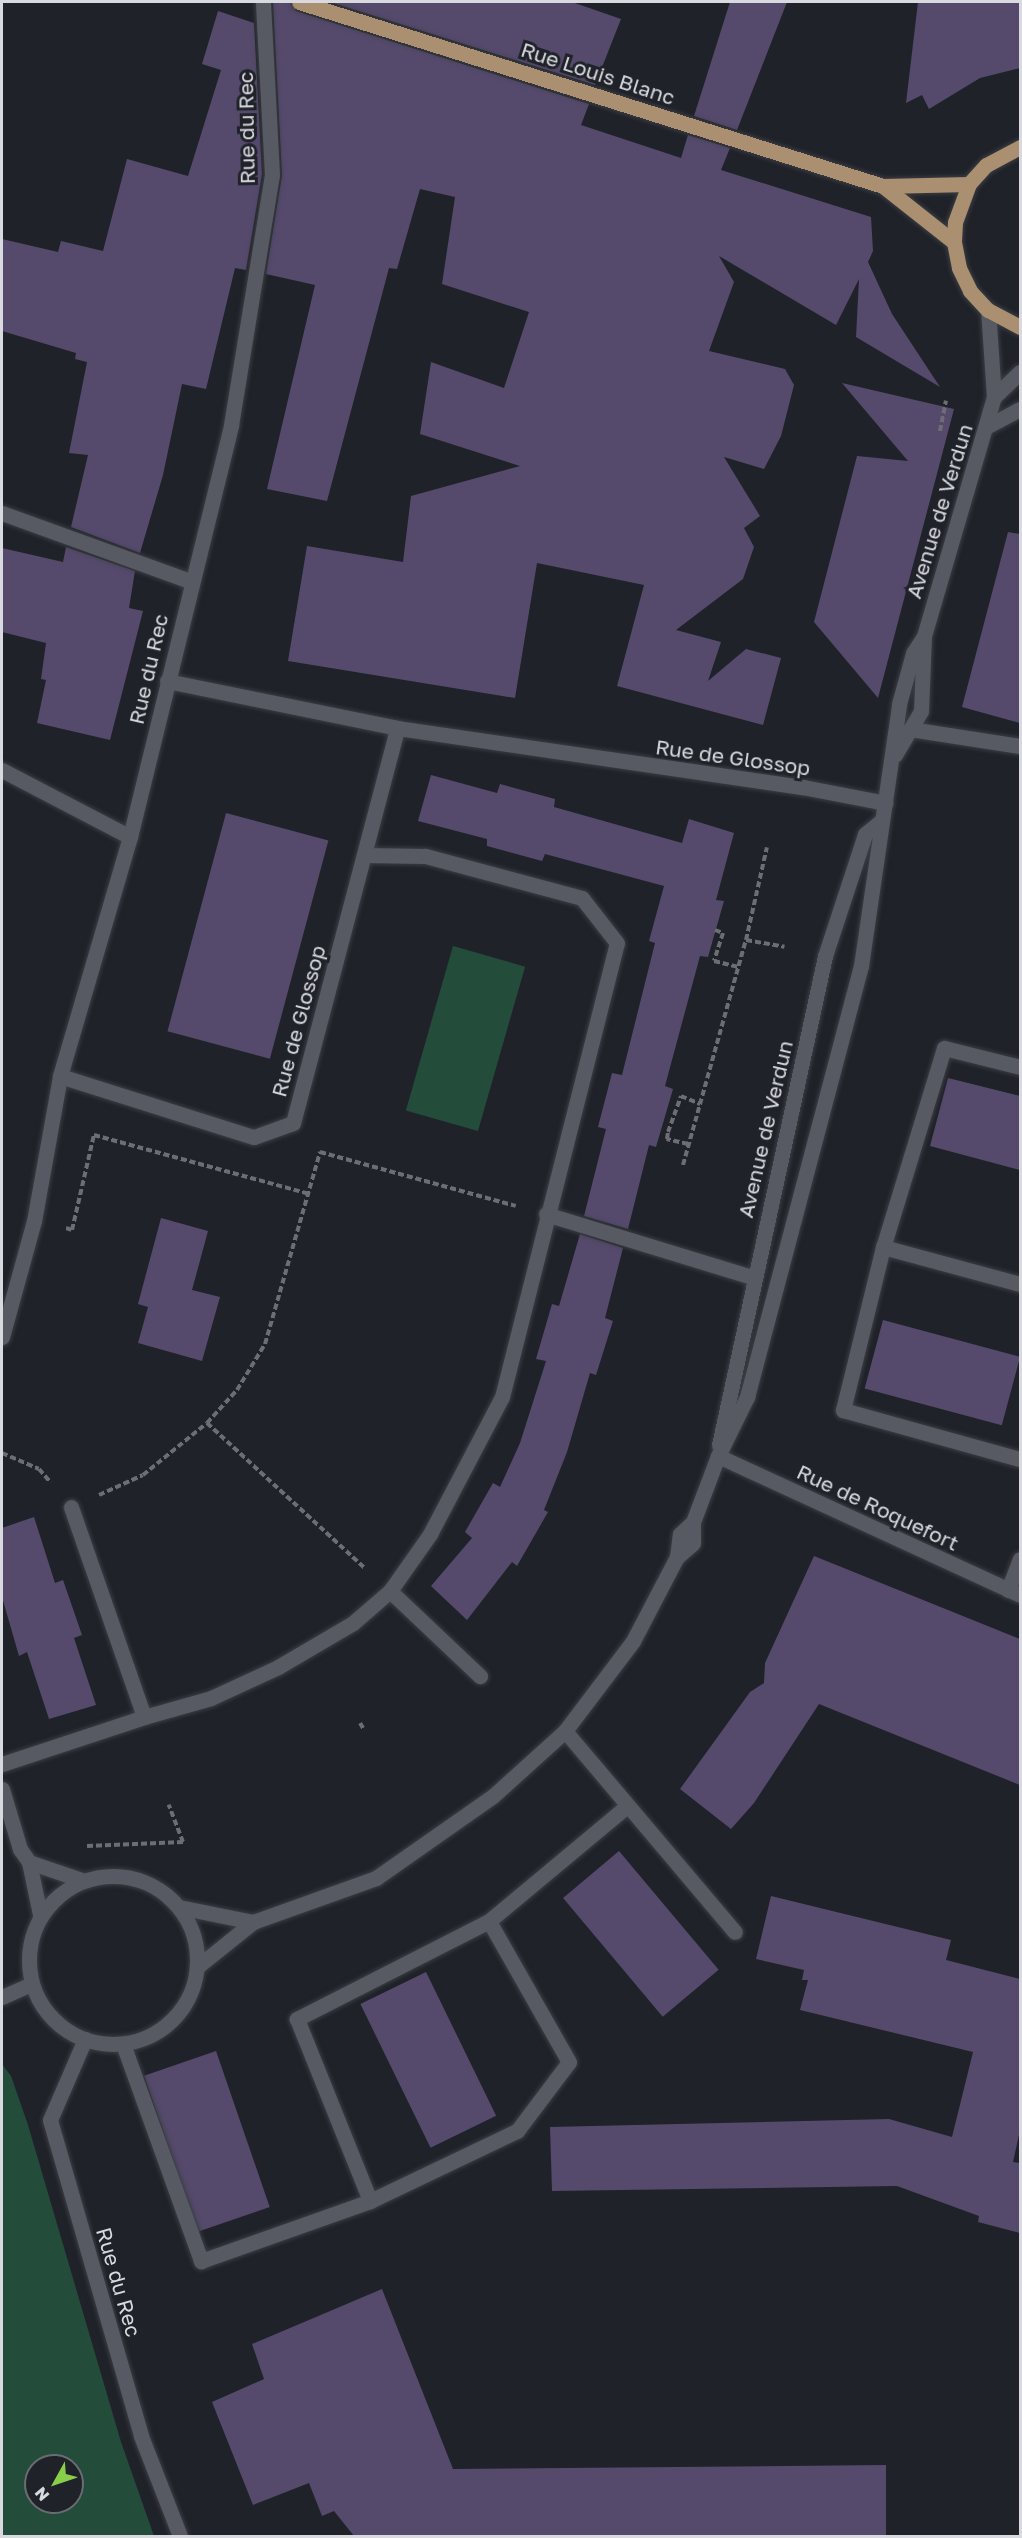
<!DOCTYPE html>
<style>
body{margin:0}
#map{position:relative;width:1022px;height:2538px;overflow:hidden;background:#202229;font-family:"Golos Text",sans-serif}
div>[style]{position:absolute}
.green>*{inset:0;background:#244c3a;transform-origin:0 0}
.building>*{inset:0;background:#554a6c;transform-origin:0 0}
.path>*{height:4px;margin-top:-2px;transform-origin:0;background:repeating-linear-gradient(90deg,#6c6e74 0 6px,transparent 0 9px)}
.roads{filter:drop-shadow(0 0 2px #3b3d43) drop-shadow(0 0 2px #3b3d43)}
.minor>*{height:15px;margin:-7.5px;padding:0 7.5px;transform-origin:7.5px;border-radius:7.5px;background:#585a63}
.minor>.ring{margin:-7.5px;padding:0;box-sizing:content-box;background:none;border:15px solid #585a63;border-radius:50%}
.major>*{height:15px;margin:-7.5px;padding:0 7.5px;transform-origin:7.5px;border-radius:7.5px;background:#aa8f70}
span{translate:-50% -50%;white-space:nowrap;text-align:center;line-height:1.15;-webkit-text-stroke:6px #202229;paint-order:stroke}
.street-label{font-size:21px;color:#d8dadf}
.frame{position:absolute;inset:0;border:3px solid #d8dadf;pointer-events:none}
.north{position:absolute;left:24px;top:2454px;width:60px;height:60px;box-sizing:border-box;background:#202229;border:2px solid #6a6c72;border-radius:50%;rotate:230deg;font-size:16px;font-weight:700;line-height:24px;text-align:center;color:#d8dadf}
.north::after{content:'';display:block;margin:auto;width:21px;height:27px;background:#89ce48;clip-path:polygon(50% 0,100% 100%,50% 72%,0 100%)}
</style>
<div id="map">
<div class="green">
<i style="left:453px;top:946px;width:75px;height:171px;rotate:16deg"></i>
<i style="clip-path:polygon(evenodd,2px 2064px,11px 2076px,28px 2125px,121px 2442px,154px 2536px,2px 2536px,2px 2064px,36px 2466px,72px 2466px,72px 2502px,36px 2502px,36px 2466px)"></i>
</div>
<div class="building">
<i style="clip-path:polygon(273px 2px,290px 2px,296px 11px,589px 104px,581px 125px,681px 158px,688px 135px,730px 148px,721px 170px,871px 217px,873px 251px,868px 262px,892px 314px,940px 387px,856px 337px,859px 279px,836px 325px,719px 256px,734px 282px,709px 351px,785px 369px,794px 385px,781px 436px,764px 469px,724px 457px,760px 516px,744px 528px,754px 547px,743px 579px,676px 630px,721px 642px,708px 681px,746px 649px,781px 658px,763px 725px,617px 686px,644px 585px,537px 563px,515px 698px,288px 661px,307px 546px,403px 562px,411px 496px,520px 466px,420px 434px,431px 362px,504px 388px,529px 312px,442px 284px,455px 197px,420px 189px,397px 269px,389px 268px,327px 501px,267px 489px,315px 285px,266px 274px,282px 175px)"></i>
<i style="clip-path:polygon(330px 2px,572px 2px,621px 19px,595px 85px)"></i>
<i style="clip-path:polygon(730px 2px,787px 2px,737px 130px,694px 116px)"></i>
<i style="clip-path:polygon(918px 2px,1020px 2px,1020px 68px,980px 78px,929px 109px,922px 95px,906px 103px)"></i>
<i style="clip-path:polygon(218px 11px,254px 23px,262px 174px,246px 270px,235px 268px,206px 389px,182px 384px,163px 475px,140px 553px,71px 527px,88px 455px,69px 453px,87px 362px,75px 359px,76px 353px,2px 331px,2px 239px,58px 252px,61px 241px,103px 251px,127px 159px,188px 176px,221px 70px,202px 64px)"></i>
<i style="clip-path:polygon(842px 383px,954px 409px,878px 698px,814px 622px,857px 456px,908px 461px)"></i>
<i style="clip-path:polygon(1008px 532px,1020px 534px,1020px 723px,962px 707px)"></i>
<i style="clip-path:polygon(66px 547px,135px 571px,129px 608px,143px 611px,110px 740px,37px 723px,46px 680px,41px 679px,46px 643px,2px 632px,2px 548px,63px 562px)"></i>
<i style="clip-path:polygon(431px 775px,497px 793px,500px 784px,555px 799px,554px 807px,682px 843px,689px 819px,734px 833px,716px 900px,724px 901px,708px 957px,700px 956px,665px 1086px,673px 1089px,656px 1147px,649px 1145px,628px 1229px,584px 1216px,606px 1129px,598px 1127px,612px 1073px,622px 1075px,655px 943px,649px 941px,664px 886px,545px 854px,542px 861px,487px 846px,487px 839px,418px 821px)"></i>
<i style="left:226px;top:813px;width:106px;height:226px;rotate:15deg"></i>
<i style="clip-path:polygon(948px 1078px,1020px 1096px,1020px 1170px,930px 1146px)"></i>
<i style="clip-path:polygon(161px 1218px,208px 1231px,192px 1290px,220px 1297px,202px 1361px,138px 1343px,148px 1307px,138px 1304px)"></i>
<i style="clip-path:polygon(580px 1234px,623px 1248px,605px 1318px,613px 1321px,596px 1375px,590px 1373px,567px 1452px,544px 1510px,548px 1512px,517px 1566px,512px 1562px,467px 1620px,431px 1586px,472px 1538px,465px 1532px,493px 1483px,500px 1487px,520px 1443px,546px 1361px,536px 1359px,552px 1304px,559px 1306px)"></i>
<i style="left:883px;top:1320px;width:142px;height:71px;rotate:15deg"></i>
<i style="clip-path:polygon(34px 1517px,55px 1583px,63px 1580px,82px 1635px,74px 1638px,96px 1705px,49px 1719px,27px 1652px,19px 1656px,2px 1597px,2px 1528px)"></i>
<i style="clip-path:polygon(814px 1556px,1020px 1639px,1020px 1785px,819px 1704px,754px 1803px,731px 1829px,680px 1789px,750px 1692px,764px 1683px,765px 1663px)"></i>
<i style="left:619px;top:1851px;width:155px;height:73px;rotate:50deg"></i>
<i style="clip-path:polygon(771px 1896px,951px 1940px,946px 1960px,1020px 1979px,1020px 2130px,1013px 2162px,1020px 2163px,1020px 2233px,978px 2222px,979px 2216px,897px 2186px,552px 2191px,550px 2127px,889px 2119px,952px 2137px,973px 2052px,800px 2010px,808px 1980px,802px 1980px,804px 1970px,756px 1959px)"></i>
<i style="left:426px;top:1972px;width:160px;height:73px;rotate:64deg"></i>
<i style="left:216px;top:2051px;width:165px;height:76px;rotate:71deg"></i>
<i style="clip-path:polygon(382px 2289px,453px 2469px,886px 2465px,886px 2536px,354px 2536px,334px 2511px,322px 2516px,309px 2483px,253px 2505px,212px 2402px,264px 2379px,252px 2344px)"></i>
</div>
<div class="path">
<i style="left:940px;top:431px;width:31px;rotate:-79deg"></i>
<i style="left:715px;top:930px;width:9px;rotate:21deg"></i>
<i style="left:723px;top:933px;width:29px;rotate:108deg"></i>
<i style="left:714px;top:961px;width:25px;rotate:14deg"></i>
<i style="left:746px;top:940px;width:39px;rotate:10deg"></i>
<i style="left:688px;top:1144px;width:22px;rotate:-167deg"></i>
<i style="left:667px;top:1139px;width:7px;rotate:-82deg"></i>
<i style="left:668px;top:1132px;width:38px;rotate:-70deg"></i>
<i style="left:681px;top:1096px;width:21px;rotate:23deg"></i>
<i style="left:683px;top:1165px;width:234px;rotate:-74.4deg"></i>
<i style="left:746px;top:940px;width:95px;rotate:-77.3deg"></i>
<i style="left:66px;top:1228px;width:6px;rotate:18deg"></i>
<i style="left:72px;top:1230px;width:98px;rotate:-77deg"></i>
<i style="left:94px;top:1135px;width:223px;rotate:15.3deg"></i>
<i style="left:207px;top:1423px;width:216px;rotate:42.6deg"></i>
<i style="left:2px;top:1453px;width:40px;rotate:23.4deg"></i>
<i style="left:39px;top:1469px;width:18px;rotate:49deg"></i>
<i style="left:99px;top:1495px;width:48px;rotate:-24.4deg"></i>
<i style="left:143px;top:1475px;width:82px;rotate:-39.1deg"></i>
<i style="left:207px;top:1423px;width:45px;rotate:-47.7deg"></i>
<i style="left:237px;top:1390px;width:54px;rotate:-58.7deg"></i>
<i style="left:265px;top:1344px;width:200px;rotate:-74deg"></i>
<i style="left:320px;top:1152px;width:203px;rotate:15.4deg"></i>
<i style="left:360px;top:1723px;width:6px;rotate:59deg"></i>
<i style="left:87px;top:1846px;width:96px;rotate:-2.4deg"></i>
<i style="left:183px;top:1842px;width:40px;rotate:-111deg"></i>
</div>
<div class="roads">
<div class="minor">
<i style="left:994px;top:397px;width:36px;rotate:-44deg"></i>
<i style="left:986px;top:427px;width:38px;rotate:-28deg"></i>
<i style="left:2px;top:513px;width:200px;rotate:19.9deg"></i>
<i style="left:167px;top:681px;width:235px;rotate:11.5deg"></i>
<i style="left:397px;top:728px;width:410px;rotate:8.3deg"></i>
<i style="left:803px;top:787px;width:84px;rotate:11deg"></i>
<i style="left:910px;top:729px;width:111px;rotate:8.8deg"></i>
<i style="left:895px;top:755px;width:51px;rotate:-59.4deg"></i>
<i style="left:921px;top:711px;width:74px;rotate:-87.7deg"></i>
<i style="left:2px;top:770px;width:144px;rotate:27.6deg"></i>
<i style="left:1020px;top:1067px;width:78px;rotate:-166deg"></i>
<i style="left:944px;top:1048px;width:208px;rotate:107deg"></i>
<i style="left:883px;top:1247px;width:168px;rotate:103.8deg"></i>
<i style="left:843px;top:1410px;width:184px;rotate:15.5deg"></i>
<i style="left:60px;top:1076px;width:203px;rotate:17.5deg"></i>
<i style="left:254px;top:1137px;width:41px;rotate:-19.7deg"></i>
<i style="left:293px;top:1123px;width:408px;rotate:-75.2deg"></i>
<i style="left:546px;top:1214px;width:215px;rotate:17deg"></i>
<i style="left:883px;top:1247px;width:142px;rotate:15.1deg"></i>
<i style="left:2px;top:1337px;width:120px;rotate:-74.6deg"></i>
<i style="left:34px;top:1221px;width:147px;rotate:-79.8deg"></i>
<i style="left:60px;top:1076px;width:249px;rotate:-73.7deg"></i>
<i style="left:130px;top:837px;width:424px;rotate:-76.2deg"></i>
<i style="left:231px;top:425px;width:253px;rotate:-80.7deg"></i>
<i style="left:272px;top:175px;width:173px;rotate:-93deg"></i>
<i style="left:719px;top:1445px;width:500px;rotate:-77.77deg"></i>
<i style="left:825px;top:956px;width:128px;rotate:-71.8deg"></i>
<i style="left:865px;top:834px;width:19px;rotate:-39deg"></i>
<i style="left:718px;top:1456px;width:332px;rotate:24.7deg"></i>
<i style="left:71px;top:1507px;width:222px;rotate:70.8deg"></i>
<i style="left:144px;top:1717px;width:70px;rotate:-15.8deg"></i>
<i style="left:211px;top:1698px;width:74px;rotate:-24.8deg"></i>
<i style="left:278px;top:1667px;width:87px;rotate:-30.4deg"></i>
<i style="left:353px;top:1623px;width:49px;rotate:-40.9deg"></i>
<i style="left:390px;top:1591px;width:70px;rotate:-54.9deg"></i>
<i style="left:430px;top:1534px;width:155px;rotate:-62.3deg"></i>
<i style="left:502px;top:1397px;width:468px;rotate:-75.8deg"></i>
<i style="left:617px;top:943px;width:57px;rotate:-127.9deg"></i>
<i style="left:582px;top:898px;width:163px;rotate:-165deg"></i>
<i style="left:425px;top:856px;width:61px;rotate:-179.1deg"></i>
<i style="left:677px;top:1557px;width:21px;rotate:-41deg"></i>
<i style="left:693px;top:1543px;width:21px;rotate:-90deg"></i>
<i style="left:693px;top:1522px;width:71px;rotate:-69.3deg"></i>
<i style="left:718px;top:1456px;width:66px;rotate:-63.8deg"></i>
<i style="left:747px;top:1397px;width:446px;rotate:-75.2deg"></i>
<i style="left:861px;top:966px;width:265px;rotate:-81.7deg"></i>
<i style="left:899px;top:704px;width:53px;rotate:-74.6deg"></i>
<i style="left:913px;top:653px;width:20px;rotate:-57deg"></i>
<i style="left:924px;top:636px;width:249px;rotate:-73.7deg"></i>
<i style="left:994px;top:397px;width:87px;rotate:-93.9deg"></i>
<i style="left:1008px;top:1590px;width:33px;rotate:-69deg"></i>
<i style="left:390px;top:1591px;width:124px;rotate:43.4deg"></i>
<i style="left:565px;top:1731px;width:263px;rotate:49.8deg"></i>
<i style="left:2px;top:1764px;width:150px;rotate:-18.3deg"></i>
<i style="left:2px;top:1789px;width:63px;rotate:73.3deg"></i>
<i style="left:20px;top:1849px;width:16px;rotate:55deg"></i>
<i style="left:29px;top:1862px;width:53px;rotate:78.1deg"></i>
<i style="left:29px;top:1862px;width:56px;rotate:18.8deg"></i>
<i class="ring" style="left:29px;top:1876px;width:153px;height:153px"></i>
<i style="left:179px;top:1907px;width:76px;rotate:11.5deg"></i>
<i style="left:489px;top:1921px;width:216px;rotate:153deg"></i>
<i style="left:297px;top:2019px;width:196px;rotate:68.1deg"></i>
<i style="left:370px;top:2201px;width:163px;rotate:-25.5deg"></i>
<i style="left:517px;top:2131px;width:86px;rotate:-53deg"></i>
<i style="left:569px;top:2062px;width:162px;rotate:-119.6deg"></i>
<i style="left:489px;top:1921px;width:180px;rotate:-39.8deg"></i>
<i style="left:197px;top:1967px;width:72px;rotate:-38.8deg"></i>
<i style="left:253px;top:1922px;width:131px;rotate:-19.7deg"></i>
<i style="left:376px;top:1878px;width:143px;rotate:-35deg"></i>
<i style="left:493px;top:1796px;width:97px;rotate:-42.1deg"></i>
<i style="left:565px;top:1731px;width:113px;rotate:-52.9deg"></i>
<i style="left:633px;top:1641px;width:95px;rotate:-62.4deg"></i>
<i style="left:677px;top:1557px;width:23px;rotate:-83deg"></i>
<i style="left:680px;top:1534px;width:18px;rotate:-43deg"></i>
<i style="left:2px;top:1997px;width:32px;rotate:-24deg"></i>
<i style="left:85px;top:2039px;width:88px;rotate:113.4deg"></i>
<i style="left:50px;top:2120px;width:329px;rotate:73.9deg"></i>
<i style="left:141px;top:2436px;width:107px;rotate:68.7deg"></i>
<i style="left:123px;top:2044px;width:231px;rotate:70.2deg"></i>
<i style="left:201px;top:2261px;width:179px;rotate:-19.5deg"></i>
</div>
<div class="major">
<i style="left:299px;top:2px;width:612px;rotate:17.49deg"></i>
<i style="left:883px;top:186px;width:86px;rotate:-1.3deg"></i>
<i style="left:1020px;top:147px;width:38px;rotate:152deg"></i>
<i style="left:986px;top:165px;width:25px;rotate:132deg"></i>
<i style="left:969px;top:184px;width:40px;rotate:110.2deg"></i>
<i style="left:955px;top:222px;width:20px;rotate:93deg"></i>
<i style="left:954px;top:242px;width:26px;rotate:79deg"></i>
<i style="left:959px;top:268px;width:25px;rotate:64deg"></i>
<i style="left:970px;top:291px;width:26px;rotate:47deg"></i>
<i style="left:988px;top:310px;width:36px;rotate:28deg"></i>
<i style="left:883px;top:186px;width:90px;rotate:38.3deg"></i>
</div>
</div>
<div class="street-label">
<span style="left:598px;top:73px;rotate:18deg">Rue Louis Blanc</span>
<span style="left:246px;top:128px;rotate:-91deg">Rue du Rec</span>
<span style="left:939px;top:511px;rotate:-73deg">Avenue de Verdun</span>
<span style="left:148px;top:669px;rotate:-77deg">Rue du Rec</span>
<span style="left:733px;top:757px;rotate:8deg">Rue de Glossop</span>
<span style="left:298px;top:1021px;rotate:-75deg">Rue de Glossop</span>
<span style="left:765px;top:1129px;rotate:-77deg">Avenue de Verdun</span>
<span style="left:878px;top:1507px;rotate:25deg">Rue de Roquefort</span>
<span style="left:119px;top:2282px;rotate:74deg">Rue du Rec</span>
</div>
<div class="frame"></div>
<div class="north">N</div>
</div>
